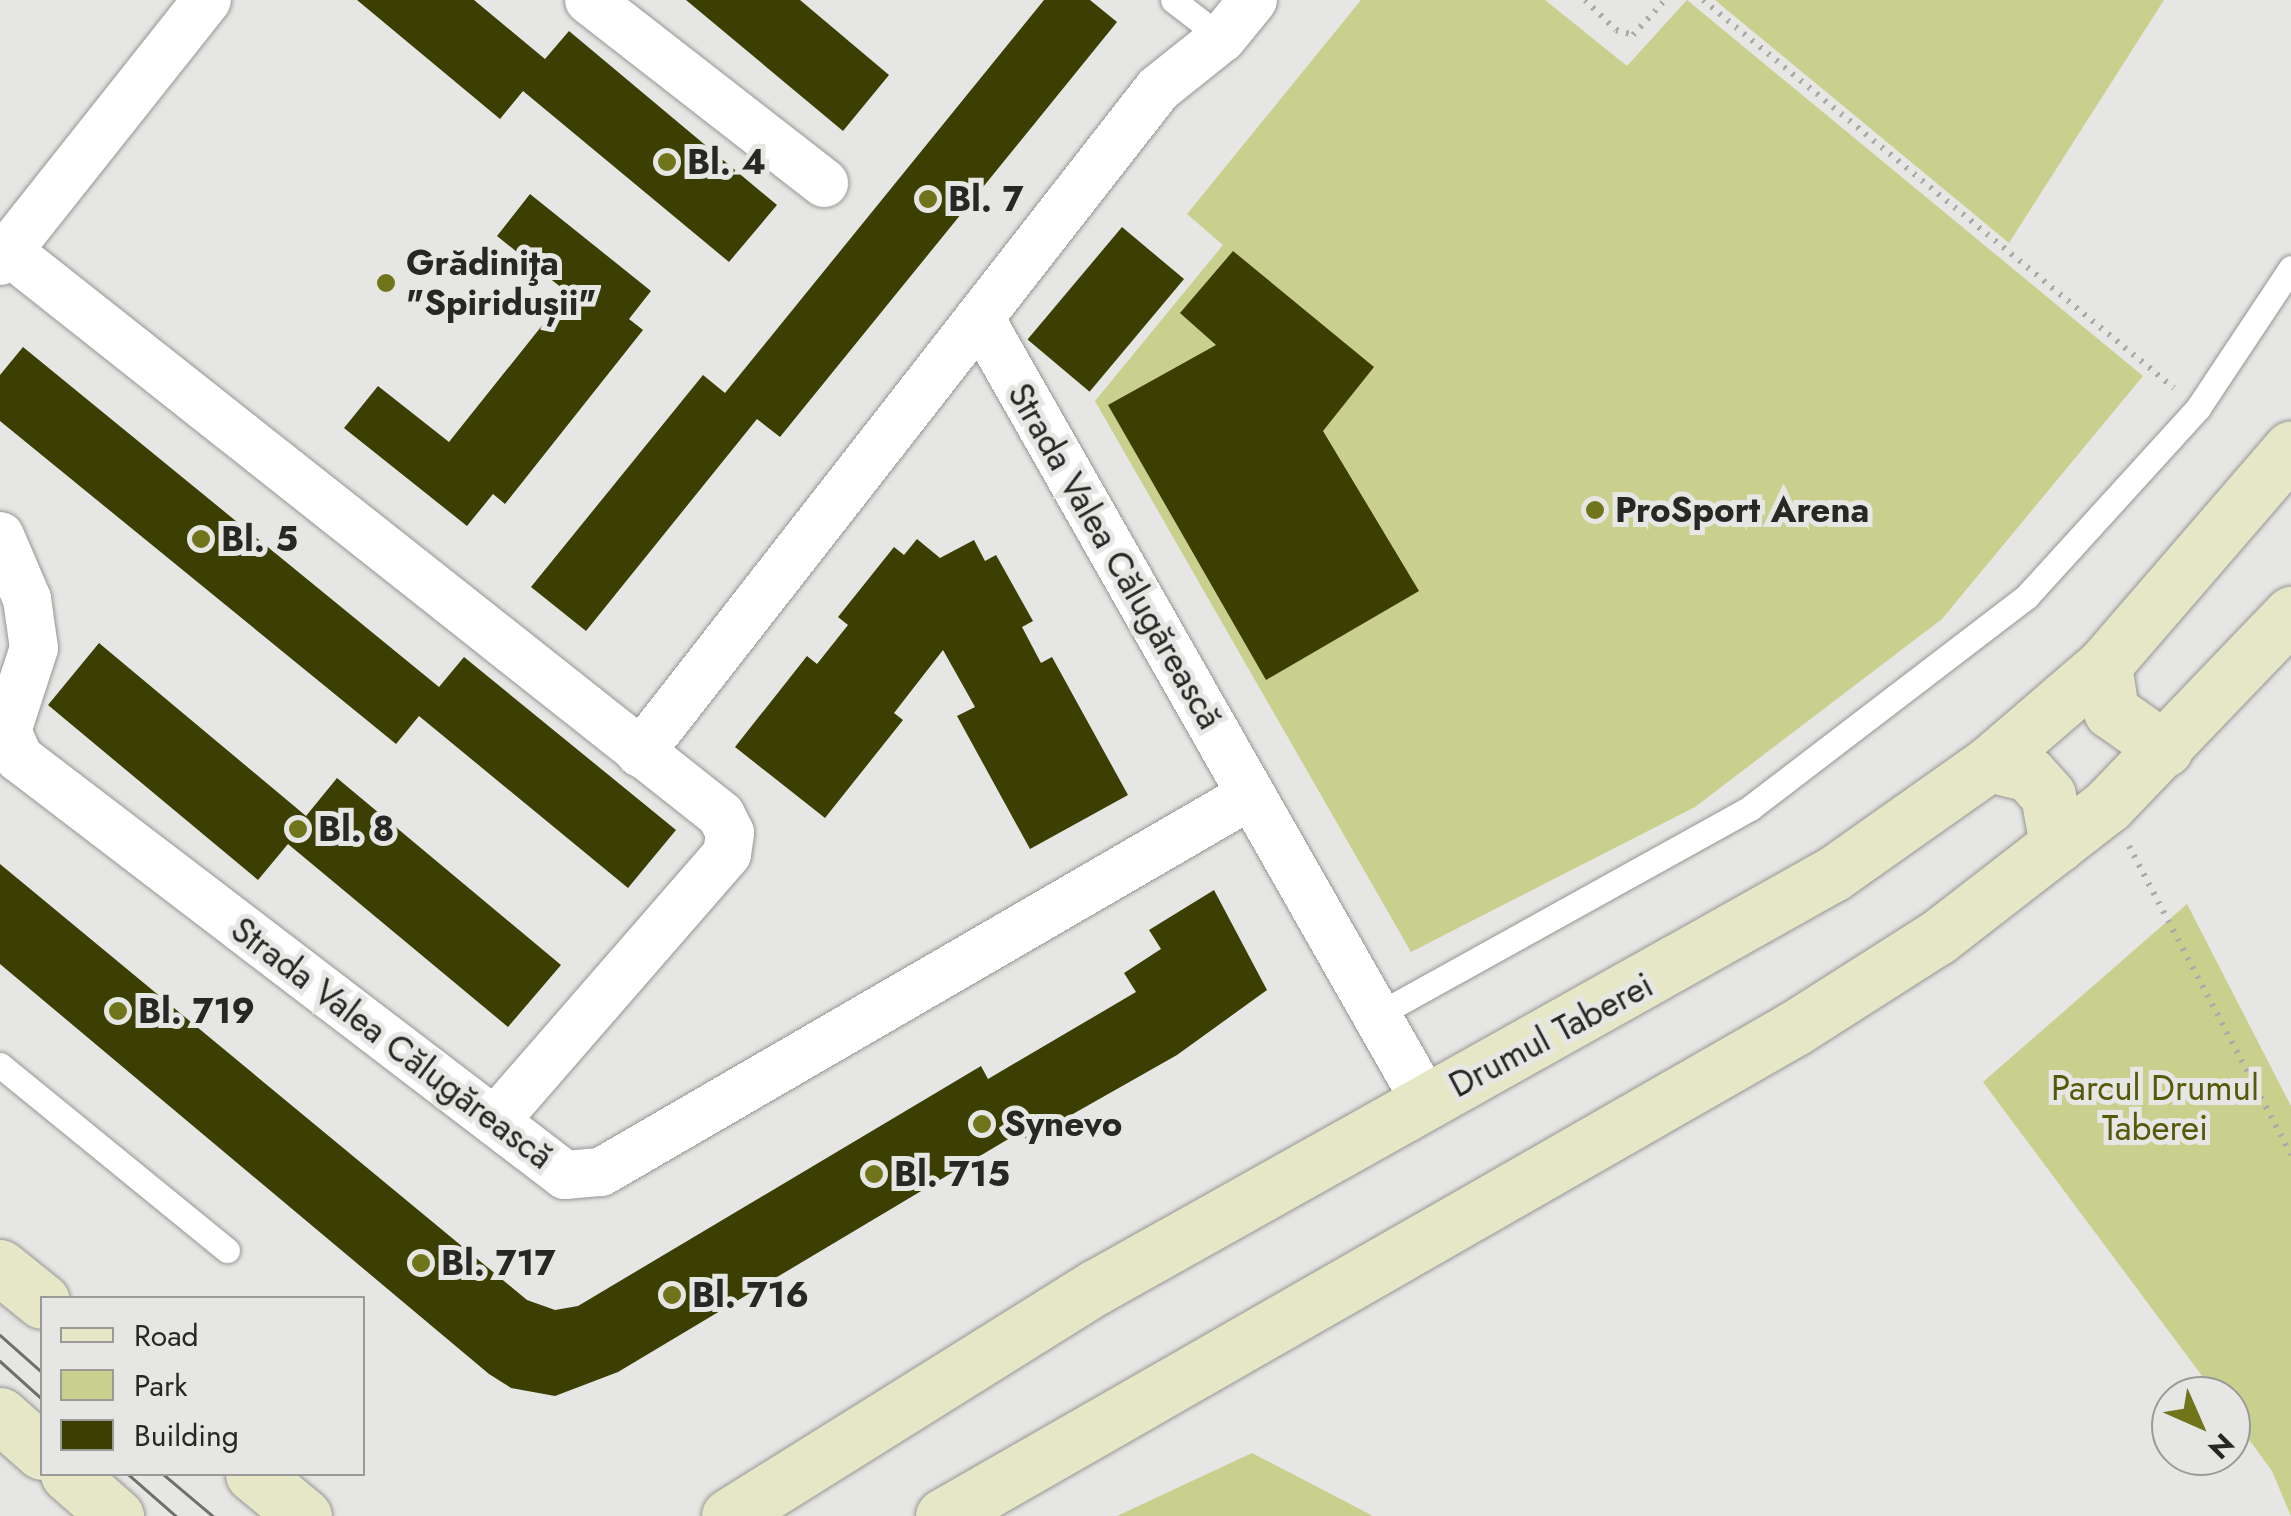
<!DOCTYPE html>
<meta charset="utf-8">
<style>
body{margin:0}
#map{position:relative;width:2291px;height:1516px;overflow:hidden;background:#e6e7e4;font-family:Jost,sans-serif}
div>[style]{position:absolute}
.green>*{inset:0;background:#c9cf8c}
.building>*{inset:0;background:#3c3f02;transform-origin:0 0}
.path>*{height:6px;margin-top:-3px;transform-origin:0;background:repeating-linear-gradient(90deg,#aaaba8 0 2.5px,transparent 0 10.5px)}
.roads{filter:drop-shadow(0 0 2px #959593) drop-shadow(0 0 2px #959593)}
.lane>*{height:25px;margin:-12.5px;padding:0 12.5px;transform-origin:12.5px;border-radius:12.5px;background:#fff}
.street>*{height:48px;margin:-24px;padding:0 24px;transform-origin:24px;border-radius:24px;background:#fff}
.secondary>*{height:55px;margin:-27.5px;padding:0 27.5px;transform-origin:27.5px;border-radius:27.5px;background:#e6e7c7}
.tram>*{height:2.5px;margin:-1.25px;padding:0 1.25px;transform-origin:1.25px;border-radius:1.25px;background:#6e6e6d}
.dots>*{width:28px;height:28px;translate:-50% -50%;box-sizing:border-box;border:5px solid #e6e7e4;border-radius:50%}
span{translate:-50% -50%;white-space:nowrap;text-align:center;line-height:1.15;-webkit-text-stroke:10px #e6e7e4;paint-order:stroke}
.poi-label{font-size:35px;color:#272726;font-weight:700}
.left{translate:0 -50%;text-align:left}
.street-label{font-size:35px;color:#272726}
.park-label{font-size:35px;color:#56590a}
.legend{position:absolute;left:40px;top:1296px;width:325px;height:180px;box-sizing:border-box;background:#e6e7e4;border:2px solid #9a9a98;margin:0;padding:12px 18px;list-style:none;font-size:30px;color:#272726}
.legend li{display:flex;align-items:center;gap:20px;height:50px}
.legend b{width:50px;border:2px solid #9a9a98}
.north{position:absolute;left:2151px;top:1376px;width:100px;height:100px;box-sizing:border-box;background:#e6e7e4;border:2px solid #9a9a98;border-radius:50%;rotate:135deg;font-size:28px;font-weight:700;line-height:40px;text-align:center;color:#272726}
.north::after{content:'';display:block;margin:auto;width:35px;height:45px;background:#70741b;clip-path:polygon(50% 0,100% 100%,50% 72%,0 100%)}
</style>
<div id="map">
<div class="green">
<i style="clip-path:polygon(1361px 0,1545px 0,1627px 66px,1687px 0,2143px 376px,1942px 619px,1695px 807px,1411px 952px,1095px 401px,1223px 245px,1187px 214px)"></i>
<i style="clip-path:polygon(1715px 0,2164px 0,2009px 243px)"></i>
<i style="clip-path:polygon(2187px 904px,2291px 1106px,2291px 1516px,2272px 1471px,2231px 1415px,2231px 1396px,2217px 1396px,1983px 1082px)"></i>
<i style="clip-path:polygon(1252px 1453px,1373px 1516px,1117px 1516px)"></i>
</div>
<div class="building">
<i style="clip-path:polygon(357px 0,474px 0,545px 59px,569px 31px,777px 205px,729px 262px,523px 91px,500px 119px)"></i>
<i style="clip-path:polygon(686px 0,800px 0,889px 75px,843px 131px)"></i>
<i style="clip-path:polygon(1044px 0,1090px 0,1117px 22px,780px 437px,757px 419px,586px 631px,531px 587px,703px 375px,725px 393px)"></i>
<i style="clip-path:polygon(530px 194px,651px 291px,629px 319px,643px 330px,505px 504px,493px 494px,467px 526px,344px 428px,378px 386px,449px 442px,568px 293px,497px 236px)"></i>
<i style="left:1122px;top:227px;width:81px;height:147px;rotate:40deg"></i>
<i style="clip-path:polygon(1233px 251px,1374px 367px,1323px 431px,1419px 591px,1266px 680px,1108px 405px,1216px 345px,1180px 313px)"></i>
<i style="clip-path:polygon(23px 347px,439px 687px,464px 657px,676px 830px,628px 888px,419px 716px,396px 744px,0 421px,0 375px)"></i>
<i style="clip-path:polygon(917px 539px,940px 558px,974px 540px,985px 561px,996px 555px,1033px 621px,1022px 627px,1041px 663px,1052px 657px,1128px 795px,1030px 849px,957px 716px,975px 707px,943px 650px,894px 713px,903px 720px,825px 818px,735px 747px,807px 656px,817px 664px,848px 625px,838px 617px,894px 547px,904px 555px)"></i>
<i style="clip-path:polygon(99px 643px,306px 816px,337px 778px,561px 965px,508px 1027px,288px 844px,258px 880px,48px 705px)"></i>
<i style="clip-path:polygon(0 864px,527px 1300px,555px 1310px,578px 1306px,981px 1066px,988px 1079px,1136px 992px,1124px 973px,1161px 949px,1149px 930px,1214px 890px,1267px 990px,1177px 1055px,1027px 1140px,1020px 1132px,618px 1372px,555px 1396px,511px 1388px,489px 1374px,0 964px)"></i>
</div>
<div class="path">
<i style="left:1585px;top:0;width:43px;rotate:44.1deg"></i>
<i style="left:1616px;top:30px;width:18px;rotate:16deg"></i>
<i style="left:1633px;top:35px;width:47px;rotate:-47.6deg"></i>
<i style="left:1703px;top:0;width:610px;rotate:39.48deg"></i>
<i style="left:2129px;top:846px;width:349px;rotate:62.3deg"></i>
</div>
<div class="roads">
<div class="lane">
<i style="left:1173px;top:0;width:62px;rotate:37.8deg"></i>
<i style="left:1377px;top:1015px;width:427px;rotate:-29deg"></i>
<i style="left:1750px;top:808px;width:349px;rotate:-37.4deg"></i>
<i style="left:2027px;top:596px;width:254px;rotate:-47.7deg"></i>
<i style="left:2198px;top:408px;width:168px;rotate:-56.4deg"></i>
<i style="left:0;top:1065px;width:293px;rotate:39.2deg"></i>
</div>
<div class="street">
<i style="left:589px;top:0;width:298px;rotate:37.9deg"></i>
<i style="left:8px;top:251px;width:909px;rotate:38.34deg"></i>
<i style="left:721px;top:815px;width:20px;rotate:63deg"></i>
<i style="left:730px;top:833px;width:21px;rotate:98deg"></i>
<i style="left:727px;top:854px;width:354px;rotate:131deg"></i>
<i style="left:0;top:261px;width:333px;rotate:-51.6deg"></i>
<i style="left:980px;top:318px;width:902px;rotate:60.37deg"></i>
<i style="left:0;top:536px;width:69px;rotate:66.8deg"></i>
<i style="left:27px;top:599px;width:49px;rotate:81.9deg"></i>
<i style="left:34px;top:648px;width:87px;rotate:108deg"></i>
<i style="left:7px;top:731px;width:30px;rotate:66deg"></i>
<i style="left:19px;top:758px;width:687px;rotate:37.37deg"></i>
<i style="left:565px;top:1175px;width:36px;rotate:-5deg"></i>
<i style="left:601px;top:1172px;width:751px;rotate:-30.11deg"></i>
<i style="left:640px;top:753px;width:842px;rotate:-52.04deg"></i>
<i style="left:1158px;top:89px;width:82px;rotate:-38.6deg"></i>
<i style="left:1222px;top:38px;width:49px;rotate:-50.8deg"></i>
</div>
<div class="secondary">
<i style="left:2104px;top:665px;width:47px;rotate:81.3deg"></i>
<i style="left:2111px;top:711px;width:66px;rotate:35.1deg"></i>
<i style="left:1989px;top:764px;width:41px;rotate:14deg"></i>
<i style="left:2029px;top:774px;width:28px;rotate:48deg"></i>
<i style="left:2048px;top:795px;width:51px;rotate:79.8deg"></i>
<i style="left:0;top:1267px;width:54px;rotate:39deg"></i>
<i style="left:0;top:1415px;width:56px;rotate:41.4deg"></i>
<i style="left:68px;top:1474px;width:64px;rotate:41.2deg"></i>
<i style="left:253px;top:1474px;width:66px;rotate:39.5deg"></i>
<i style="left:729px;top:1516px;width:433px;rotate:-32deg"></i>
<i style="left:1096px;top:1287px;width:845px;rotate:-29.27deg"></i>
<i style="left:1833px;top:874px;width:191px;rotate:-35.2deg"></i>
<i style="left:1989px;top:764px;width:152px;rotate:-40.7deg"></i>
<i style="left:2104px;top:665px;width:286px;rotate:-49.2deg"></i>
<i style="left:943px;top:1516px;width:982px;rotate:-29.8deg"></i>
<i style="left:1795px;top:1028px;width:169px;rotate:-32.5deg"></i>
<i style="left:1938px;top:937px;width:215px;rotate:-37.8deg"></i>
<i style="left:2108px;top:805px;width:265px;rotate:-46.2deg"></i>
</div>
</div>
<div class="tram">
<i style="left:0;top:1335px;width:56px;rotate:41.4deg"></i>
<i style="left:0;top:1361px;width:57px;rotate:42.1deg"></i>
<i style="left:128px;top:1474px;width:64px;rotate:41.2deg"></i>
<i style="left:163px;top:1474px;width:65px;rotate:40deg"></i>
</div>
<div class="dots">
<i style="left:667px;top:162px;background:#70741b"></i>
<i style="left:928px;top:199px;background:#70741b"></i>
<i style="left:386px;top:283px;background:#70741b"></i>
<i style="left:1595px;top:510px;background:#70741b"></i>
<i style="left:201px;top:539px;background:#70741b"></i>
<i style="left:298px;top:829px;background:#70741b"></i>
<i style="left:118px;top:1011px;background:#70741b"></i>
<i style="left:982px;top:1124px;background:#70741b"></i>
<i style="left:874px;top:1174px;background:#70741b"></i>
<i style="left:421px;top:1263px;background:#70741b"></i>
<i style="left:672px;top:1295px;background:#70741b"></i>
</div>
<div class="poi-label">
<span class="left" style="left:687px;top:162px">Bl. 4</span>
<span class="left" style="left:948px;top:199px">Bl. 7</span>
<span class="left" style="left:406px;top:283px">Grădiniţa<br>"Spiridușii"</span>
<span class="left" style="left:1615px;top:510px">ProSport Arena</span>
<span class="left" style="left:221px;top:539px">Bl. 5</span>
<span class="left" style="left:318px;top:829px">Bl. 8</span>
<span class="left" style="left:138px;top:1011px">Bl. 719</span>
<span class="left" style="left:1004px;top:1124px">Synevo</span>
<span class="left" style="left:894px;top:1174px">Bl. 715</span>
<span class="left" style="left:441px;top:1263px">Bl. 717</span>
<span class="left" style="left:692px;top:1295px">Bl. 716</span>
</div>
<div class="street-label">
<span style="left:1115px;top:556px;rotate:60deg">Strada Valea Călugărească</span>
<span style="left:1551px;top:1035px;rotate:-28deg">Drumul Taberei</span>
<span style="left:392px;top:1043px;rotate:37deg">Strada Valea Călugărească</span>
</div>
<div class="park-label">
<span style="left:2155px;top:1108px">Parcul Drumul<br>Taberei</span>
</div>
<ul class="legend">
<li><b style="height:12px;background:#e6e7c7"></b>Road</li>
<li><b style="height:28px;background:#c9cf8c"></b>Park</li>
<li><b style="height:28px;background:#3c3f02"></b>Building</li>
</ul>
<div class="north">N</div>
</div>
